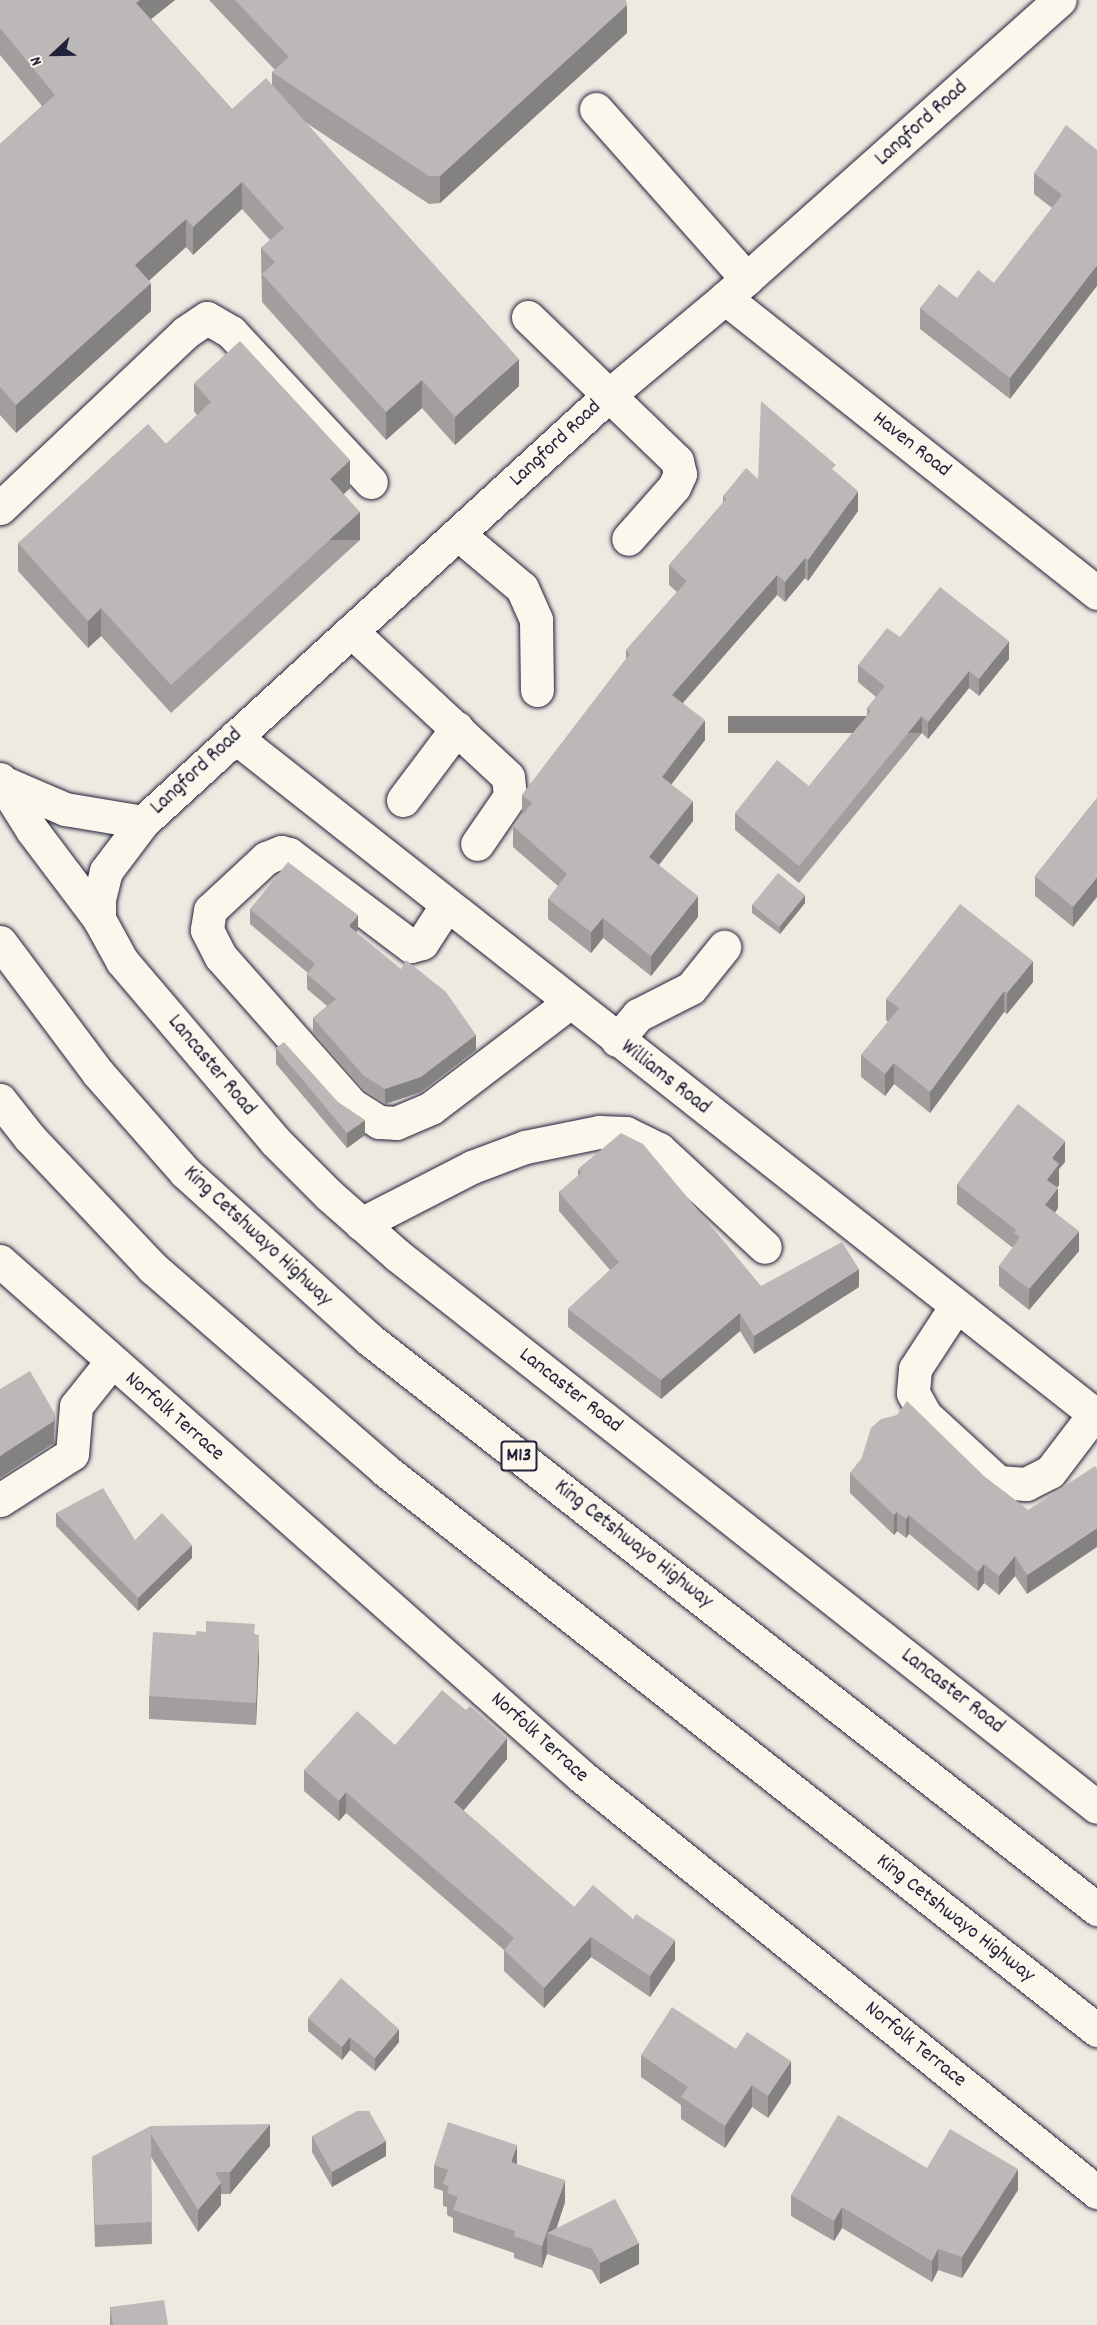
<!DOCTYPE html>
<style>
body{margin:0}
#map{position:relative;width:1097px;height:2325px;overflow:hidden;background:#eeeae2;font-family:Dekko,sans-serif}
div>[style]{position:absolute}
.roads{filter:drop-shadow(0 0 2px #22223b) drop-shadow(0 0 2px #22223b)}
.minor>*{height:33px;margin:-16.5px;padding:0 16.5px;transform-origin:16.5px;border-radius:16.5px;background:#fbf7ec}
.highway>*{height:33px;margin:-16.5px;padding:0 16.5px;transform-origin:16.5px;border-radius:16.5px;background:#fbf7ec}
.wall>*{inset:0;background:#a29e9e}
.shaded-wall>*{inset:0;background:#848181;transform-origin:0 0}
.building>*{inset:0;background:#bcb8b8;transform-origin:0 0}
span{translate:-50% -50%;white-space:nowrap;text-align:center;line-height:1.15;-webkit-text-stroke:4.5px #fbf7ec;paint-order:stroke}
.shield-label span{padding:2px 4px;background:#fbf7ec;border:2px solid;border-radius:4px;-webkit-text-stroke-width:0}
.shield-label{font-size:20px;color:#22223b;font-weight:700}
.street-label{font-size:21px;color:#22223b}
.north{position:absolute;left:24px;top:24px;width:60px;height:60px;-webkit-text-stroke:4px #fbf7ec;paint-order:stroke;rotate:248deg;font-size:16px;font-weight:700;line-height:24px;text-align:center;color:#22223b}
.north::after{content:'';display:block;margin:auto;width:21px;height:27px;background:#22223b;clip-path:polygon(50% 0,100% 100%,50% 72%,0 100%)}
</style>
<div id="map">
<div class="roads">
<div class="minor">
<i style="left:596px;top:109px;width:227px;rotate:48.4deg"></i>
<i style="left:725px;top:298px;width:475px;rotate:38.4deg"></i>
<i style="left:528px;top:317px;width:207px;rotate:44deg"></i>
<i style="left:677px;top:461px;width:13px;rotate:77deg"></i>
<i style="left:680px;top:474px;width:14px;rotate:115deg"></i>
<i style="left:674px;top:487px;width:69px;rotate:131.5deg"></i>
<i style="left:0;top:508px;width:256px;rotate:-43.4deg"></i>
<i style="left:186px;top:332px;width:25px;rotate:-34deg"></i>
<i style="left:207px;top:318px;width:28px;rotate:30deg"></i>
<i style="left:231px;top:332px;width:205px;rotate:47deg"></i>
<i style="left:458px;top:534px;width:84px;rotate:40.2deg"></i>
<i style="left:522px;top:588px;width:35px;rotate:66deg"></i>
<i style="left:536px;top:620px;width:70px;rotate:89.2deg"></i>
<i style="left:351px;top:631px;width:214px;rotate:42.9deg"></i>
<i style="left:508px;top:777px;width:19px;rotate:84deg"></i>
<i style="left:510px;top:796px;width:58px;rotate:124.5deg"></i>
<i style="left:235px;top:737px;width:1097px;rotate:38.23deg"></i>
<i style="left:0;top:779px;width:60px;rotate:57.9deg"></i>
<i style="left:32px;top:830px;width:111px;rotate:53deg"></i>
<i style="left:99px;top:919px;width:48px;rotate:61.3deg"></i>
<i style="left:122px;top:961px;width:236px;rotate:49.6deg"></i>
<i style="left:275px;top:1141px;width:76px;rotate:45deg"></i>
<i style="left:329px;top:1195px;width:91px;rotate:41.4deg"></i>
<i style="left:397px;top:1255px;width:891px;rotate:38.26deg"></i>
<i style="left:2px;top:782px;width:69px;rotate:23.2deg"></i>
<i style="left:65px;top:809px;width:79px;rotate:9.5deg"></i>
<i style="left:403px;top:800px;width:90px;rotate:-53.1deg"></i>
<i style="left:446px;top:906px;width:44px;rotate:123deg"></i>
<i style="left:422px;top:943px;width:11px;rotate:165deg"></i>
<i style="left:411px;top:946px;width:153px;rotate:-143deg"></i>
<i style="left:289px;top:854px;width:8px;rotate:-166deg"></i>
<i style="left:281px;top:852px;width:16px;rotate:158deg"></i>
<i style="left:266px;top:858px;width:76px;rotate:137.1deg"></i>
<i style="left:210px;top:910px;width:20px;rotate:99deg"></i>
<i style="left:207px;top:930px;width:30px;rotate:63deg"></i>
<i style="left:221px;top:957px;width:198px;rotate:48.5deg"></i>
<i style="left:352px;top:1105px;width:32px;rotate:32deg"></i>
<i style="left:379px;top:1122px;width:17px;rotate:3deg"></i>
<i style="left:396px;top:1123px;width:38px;rotate:-23deg"></i>
<i style="left:431px;top:1108px;width:173px;rotate:-37.3deg"></i>
<i style="left:99px;top:919px;width:20px;rotate:-90deg"></i>
<i style="left:99px;top:899px;width:29px;rotate:-76deg"></i>
<i style="left:106px;top:871px;width:61px;rotate:-52.9deg"></i>
<i style="left:143px;top:822px;width:632px;rotate:-42.5deg"></i>
<i style="left:609px;top:395px;width:151px;rotate:-39.9deg"></i>
<i style="left:725px;top:298px;width:448px;rotate:-41.7deg"></i>
<i style="left:617px;top:1040px;width:33px;rotate:-50deg"></i>
<i style="left:638px;top:1015px;width:59px;rotate:-27deg"></i>
<i style="left:691px;top:988px;width:53px;rotate:-51.2deg"></i>
<i style="left:361px;top:1224px;width:125px;rotate:-27.2deg"></i>
<i style="left:472px;top:1167px;width:57px;rotate:-20.7deg"></i>
<i style="left:525px;top:1147px;width:76px;rotate:-11.5deg"></i>
<i style="left:599px;top:1132px;width:27px;rotate:2deg"></i>
<i style="left:626px;top:1133px;width:37px;rotate:26deg"></i>
<i style="left:659px;top:1149px;width:144px;rotate:42.8deg"></i>
<i style="left:0;top:1261px;width:776px;rotate:41.55deg"></i>
<i style="left:581px;top:1776px;width:663px;rotate:38.88deg"></i>
<i style="left:956px;top:1306px;width:75px;rotate:123.1deg"></i>
<i style="left:915px;top:1369px;width:24px;rotate:95deg"></i>
<i style="left:913px;top:1393px;width:25px;rotate:61deg"></i>
<i style="left:925px;top:1415px;width:99px;rotate:42.5deg"></i>
<i style="left:998px;top:1482px;width:28px;rotate:4deg"></i>
<i style="left:1026px;top:1484px;width:27px;rotate:-27deg"></i>
<i style="left:1050px;top:1472px;width:73px;rotate:-52.8deg"></i>
<i style="left:0;top:1500px;width:85px;rotate:-32.6deg"></i>
<i style="left:72px;top:1454px;width:48px;rotate:-85.2deg"></i>
<i style="left:76px;top:1406px;width:56px;rotate:-51.5deg"></i>
</div>
<div class="highway">
<i style="left:0;top:942px;width:164px;rotate:53.2deg"></i>
<i style="left:98px;top:1073px;width:132px;rotate:48.7deg"></i>
<i style="left:185px;top:1172px;width:248px;rotate:42.2deg"></i>
<i style="left:369px;top:1339px;width:925px;rotate:38.06deg"></i>
<i style="left:0;top:1100px;width:48px;rotate:51.7deg"></i>
<i style="left:30px;top:1138px;width:179px;rotate:46.6deg"></i>
<i style="left:153px;top:1268px;width:308px;rotate:41deg"></i>
<i style="left:385px;top:1470px;width:906px;rotate:38.19deg"></i>
</div>
</div>
<div class="wall">
<i style="clip-path:polygon(0 0,175px 0,151px 19px,232px 109px,272px 85px,272px 72px,275px 70px,209px 0,626px 0,627px 33px,440px 203px,429px 204px,305px 122px,519px 386px,455px 445px,422px 408px,386px 440px,262px 302px,261px 248px,270px 240px,242px 209px,193px 255px,186px 247px,149px 281px,151px 311px,16px 433px,0 415px,0 144px,42px 106px,0 55px)"></i>
<i style="clip-path:polygon(1097px 150px,1010px 399px,920px 329px,920px 308px,957px 298px,994px 283px,1052px 208px,1034px 194px,1034px 173px)"></i>
<i style="clip-path:polygon(194px 383px,350px 488px,344px 494px,360px 540px,171px 713px,101px 636px,88px 648px,18px 571px,18px 543px,166px 444px,197px 415px,194px 411px)"></i>
<i style="clip-path:polygon(836px 472px,858px 511px,808px 581px,805px 578px,785px 602px,777px 595px,683px 703px,705px 740px,671px 784px,693px 821px,658px 865px,698px 917px,651px 976px,603px 938px,591px 953px,548px 919px,548px 899px,558px 886px,513px 847px,513px 826px,522px 816px,522px 795px,626px 659px,626px 650px,677px 592px,669px 585px,669px 565px,723px 503px,723px 496px,758px 479px)"></i>
<i style="clip-path:polygon(900px 637px,1009px 659px,979px 696px,969px 688px,928px 739px,922px 733px,799px 883px,735px 830px,735px 813px,809px 786px,867px 715px,867px 708px,876px 697px,858px 682px,858px 665px)"></i>
<i style="clip-path:polygon(1097px 798px,1073px 927px,1035px 896px,1035px 876px)"></i>
<i style="clip-path:polygon(805px 903px,780px 934px,752px 913px,752px 905px)"></i>
<i style="clip-path:polygon(250px 909px,358px 930px,356px 932px,476px 1050px,421px 1092px,385px 1104px,364px 1091px,313px 1033px,313px 1018px,327px 1006px,307px 989px,307px 974px,308px 973px,250px 924px)"></i>
<i style="clip-path:polygon(1033px 982px,1007px 1014px,1004px 1012px,930px 1113px,894px 1084px,885px 1096px,861px 1077px,861px 1055px,888px 1022px,886px 1020px,886px 999px)"></i>
<i style="clip-path:polygon(276px 1048px,338px 1102px,365px 1135px,347px 1148px,276px 1064px)"></i>
<i style="clip-path:polygon(1065px 1162px,1059px 1169px,1059px 1185px,1057px 1187px,1058px 1208px,1055px 1213px,1079px 1251px,1029px 1310px,999px 1286px,999px 1266px,1013px 1248px,957px 1204px,957px 1184px)"></i>
<i style="clip-path:polygon(578px 1169px,761px 1286px,859px 1287px,754px 1354px,740px 1331px,661px 1399px,568px 1327px,568px 1309px,610px 1270px,559px 1211px,559px 1192px,578px 1176px)"></i>
<i style="clip-path:polygon(897px 1415px,985px 1477px,1028px 1510px,1027px 1594px,1015px 1576px,999px 1595px,984px 1583px,978px 1591px,909px 1534px,906px 1538px,897px 1531px,894px 1535px,850px 1493px,850px 1473px)"></i>
<i style="clip-path:polygon(56px 1513px,135px 1540px,192px 1558px,138px 1611px,56px 1526px)"></i>
<i style="clip-path:polygon(255px 1634px,259px 1657px,256px 1725px,149px 1719px,149px 1696px,196px 1635px)"></i>
<i style="clip-path:polygon(395px 1745px,507px 1759px,463px 1810px,574px 1907px,675px 1960px,650px 1997px,591px 1957px,544px 2008px,504px 1971px,504px 1950px,346px 1813px,339px 1821px,304px 1791px,304px 1770px)"></i>
<i style="clip-path:polygon(308px 2018px,399px 2042px,375px 2071px,350px 2050px,342px 2060px,308px 2031px)"></i>
<i style="clip-path:polygon(736px 2049px,791px 2083px,768px 2118px,752px 2107px,725px 2148px,681px 2119px,681px 2105px,641px 2077px,641px 2055px)"></i>
<i style="clip-path:polygon(151px 2126px,270px 2146px,230px 2194px,221px 2194px,221px 2205px,198px 2232px,151px 2157px,152px 2244px,95px 2247px,92px 2157px)"></i>
<i style="clip-path:polygon(312px 2136px,386px 2156px,332px 2187px,312px 2152px)"></i>
<i style="clip-path:polygon(517px 2164px,565px 2202px,556px 2229px,639px 2264px,600px 2284px,592px 2270px,547px 2254px,542px 2268px,514px 2258px,514px 2253px,453px 2232px,453px 2218px,447px 2215px,447px 2207px,443px 2206px,443px 2191px,434px 2188px,434px 2165px)"></i>
<i style="clip-path:polygon(927px 2168px,1018px 2190px,962px 2278px,938px 2270px,932px 2282px,842px 2228px,834px 2241px,791px 2216px,791px 2195px)"></i>
<i style="clip-path:polygon(110px 2307px,168px 2325px,110px 2325px)"></i>
</div>
<div class="shaded-wall">
<i style="clip-path:polygon(140px 0,175px 0,136px 31px,136px 3px)"></i>
<i style="clip-path:polygon(627px 5px,627px 33px,440px 203px,440px 176px)"></i>
<i style="clip-path:polygon(242px 182px,242px 209px,193px 255px,193px 227px)"></i>
<i style="clip-path:polygon(186px 219px,186px 247px,135px 293px,135px 265px)"></i>
<i style="clip-path:polygon(1097px 265px,1097px 286px,1010px 399px,1010px 378px)"></i>
<i style="clip-path:polygon(151px 283px,151px 311px,16px 433px,16px 405px)"></i>
<i style="clip-path:polygon(519px 359px,519px 386px,455px 445px,455px 417px)"></i>
<i style="clip-path:polygon(422px 380px,422px 408px,386px 440px,386px 412px)"></i>
<i style="clip-path:polygon(350px 460px,350px 488px,330px 507px,330px 479px)"></i>
<i style="clip-path:polygon(858px 491px,858px 511px,808px 581px,808px 560px)"></i>
<i style="left:360px;top:512px;width:28px;height:256px;rotate:90deg"></i>
<i style="clip-path:polygon(805px 558px,805px 578px,785px 602px,785px 582px)"></i>
<i style="clip-path:polygon(777px 575px,777px 595px,672px 715px,672px 695px)"></i>
<i style="clip-path:polygon(101px 608px,101px 636px,88px 648px,88px 621px)"></i>
<i style="clip-path:polygon(1009px 641px,1009px 659px,979px 696px,979px 679px)"></i>
<i style="clip-path:polygon(969px 671px,969px 688px,928px 739px,928px 722px)"></i>
<i style="left:922px;top:716px;width:17px;height:194px;rotate:90deg"></i>
<i style="clip-path:polygon(705px 720px,705px 740px,662px 797px,662px 777px)"></i>
<i style="clip-path:polygon(693px 801px,693px 821px,649px 878px,649px 857px)"></i>
<i style="clip-path:polygon(1097px 877px,1097px 897px,1073px 927px,1073px 907px)"></i>
<i style="clip-path:polygon(805px 895px,805px 903px,780px 934px,780px 926px)"></i>
<i style="clip-path:polygon(698px 896px,698px 917px,651px 976px,651px 956px)"></i>
<i style="clip-path:polygon(358px 915px,358px 930px,349px 941px,349px 926px)"></i>
<i style="clip-path:polygon(603px 918px,603px 938px,591px 953px,591px 932px)"></i>
<i style="clip-path:polygon(1033px 961px,1033px 982px,1007px 1014px,1007px 993px)"></i>
<i style="clip-path:polygon(1004px 991px,1004px 1012px,930px 1113px,930px 1092px)"></i>
<i style="clip-path:polygon(476px 1035px,476px 1050px,421px 1092px,385px 1104px,385px 1089px)"></i>
<i style="clip-path:polygon(894px 1063px,894px 1084px,885px 1096px,885px 1074px)"></i>
<i style="clip-path:polygon(365px 1120px,365px 1135px,347px 1148px,347px 1133px)"></i>
<i style="clip-path:polygon(1065px 1141px,1065px 1162px,1059px 1169px,1059px 1185px,1047px 1200px,1047px 1180px,1052px 1158px)"></i>
<i style="clip-path:polygon(1058px 1188px,1058px 1208px,1045px 1225px,1045px 1205px)"></i>
<i style="clip-path:polygon(1079px 1231px,1079px 1251px,1029px 1310px,1029px 1289px)"></i>
<i style="clip-path:polygon(859px 1269px,859px 1287px,754px 1354px,754px 1336px)"></i>
<i style="clip-path:polygon(740px 1313px,740px 1331px,661px 1399px,661px 1380px)"></i>
<i style="clip-path:polygon(55px 1414px,54px 1443px,0 1478px,0 1456px)"></i>
<i style="clip-path:polygon(897px 1512px,897px 1531px,894px 1535px,894px 1515px)"></i>
<i style="clip-path:polygon(909px 1515px,909px 1534px,906px 1538px,906px 1519px)"></i>
<i style="clip-path:polygon(1097px 1528px,1097px 1547px,1027px 1594px,1027px 1575px)"></i>
<i style="clip-path:polygon(192px 1545px,192px 1558px,138px 1611px,138px 1598px)"></i>
<i style="clip-path:polygon(1015px 1556px,1015px 1576px,999px 1595px,999px 1576px)"></i>
<i style="clip-path:polygon(984px 1564px,984px 1583px,978px 1591px,978px 1572px)"></i>
<i style="clip-path:polygon(259px 1635px,259px 1657px,256px 1725px,256px 1703px)"></i>
<i style="clip-path:polygon(507px 1738px,507px 1759px,454px 1822px,454px 1802px)"></i>
<i style="clip-path:polygon(346px 1792px,346px 1813px,339px 1821px,339px 1801px)"></i>
<i style="clip-path:polygon(591px 1937px,591px 1957px,544px 2008px,544px 1988px)"></i>
<i style="clip-path:polygon(675px 1940px,675px 1960px,650px 1997px,650px 1976px)"></i>
<i style="clip-path:polygon(399px 2029px,399px 2042px,375px 2071px,375px 2058px)"></i>
<i style="clip-path:polygon(350px 2037px,350px 2050px,342px 2060px,342px 2047px)"></i>
<i style="clip-path:polygon(791px 2061px,791px 2083px,768px 2118px,768px 2096px)"></i>
<i style="clip-path:polygon(752px 2085px,752px 2107px,725px 2148px,725px 2126px)"></i>
<i style="clip-path:polygon(270px 2124px,270px 2146px,230px 2194px,230px 2172px)"></i>
<i style="clip-path:polygon(386px 2141px,386px 2156px,332px 2187px,332px 2172px)"></i>
<i style="clip-path:polygon(517px 2145px,517px 2167px,511px 2162px)"></i>
<i style="clip-path:polygon(1018px 2169px,1018px 2190px,962px 2278px,962px 2257px)"></i>
<i style="clip-path:polygon(565px 2180px,565px 2202px,554px 2236px,547px 2233px,547px 2254px,542px 2268px,542px 2246px)"></i>
<i style="clip-path:polygon(221px 2183px,221px 2205px,198px 2232px,198px 2210px)"></i>
<i style="clip-path:polygon(842px 2207px,842px 2228px,834px 2241px,834px 2221px)"></i>
<i style="clip-path:polygon(639px 2243px,639px 2264px,600px 2284px,600px 2263px)"></i>
<i style="clip-path:polygon(938px 2249px,938px 2270px,932px 2282px,932px 2261px)"></i>
</div>
<div class="building">
<i style="clip-path:polygon(0 0,140px 0,136px 3px,232px 109px,266px 78px,519px 359px,455px 417px,422px 380px,386px 412px,262px 274px,275px 262px,261px 248px,284px 228px,242px 182px,193px 227px,186px 219px,135px 265px,151px 283px,16px 405px,0 387px,0 144px,55px 95px,0 28px)"></i>
<i style="clip-path:polygon(235px 0,626px 0,627px 5px,440px 176px,429px 176px,272px 72px,289px 57px)"></i>
<i style="clip-path:polygon(1066px 125px,1097px 150px,1097px 265px,1010px 378px,920px 308px,939px 284px,957px 298px,978px 270px,994px 283px,1062px 195px,1034px 173px)"></i>
<i style="clip-path:polygon(240px 341px,350px 460px,330px 479px,360px 512px,171px 685px,101px 608px,88px 621px,18px 543px,148px 424px,166px 444px,211px 402px,194px 383px)"></i>
<i style="clip-path:polygon(761px 401px,836px 465px,832px 469px,858px 491px,808px 560px,805px 558px,785px 582px,777px 575px,672px 695px,705px 720px,662px 777px,693px 801px,649px 857px,698px 896px,651px 956px,603px 918px,591px 932px,548px 899px,567px 874px,513px 826px,532px 803px,522px 795px,630px 654px,626px 650px,687px 581px,669px 565px,726px 499px,723px 496px,746px 468px,758px 479px)"></i>
<i style="clip-path:polygon(940px 587px,1009px 641px,979px 679px,969px 671px,928px 722px,922px 716px,799px 866px,735px 813px,777px 760px,809px 786px,871px 711px,867px 708px,885px 686px,858px 665px,887px 628px,900px 637px)"></i>
<i style="clip-path:polygon(1097px 798px,1097px 877px,1073px 907px,1035px 876px)"></i>
<i style="clip-path:polygon(288px 862px,358px 915px,349px 926px,401px 969px,406px 960px,446px 992px,476px 1035px,421px 1077px,385px 1089px,364px 1076px,313px 1018px,336px 999px,307px 974px,315px 964px,250px 909px)"></i>
<i style="left:778px;top:873px;width:35px;height:41px;rotate:39deg"></i>
<i style="clip-path:polygon(960px 904px,1033px 961px,1007px 993px,1004px 991px,930px 1092px,894px 1063px,885px 1074px,861px 1055px,899px 1008px,886px 999px)"></i>
<i style="clip-path:polygon(284px 1042px,338px 1102px,365px 1120px,347px 1133px,276px 1048px)"></i>
<i style="clip-path:polygon(1018px 1104px,1065px 1141px,1052px 1158px,1059px 1164px,1047px 1180px,1058px 1188px,1045px 1205px,1079px 1231px,1029px 1289px,999px 1266px,1020px 1237px,1014px 1233px,1016px 1230px,957px 1184px)"></i>
<i style="clip-path:polygon(621px 1133px,643px 1144px,761px 1286px,842px 1242px,859px 1269px,754px 1336px,740px 1313px,661px 1380px,568px 1309px,619px 1262px,559px 1192px,582px 1172px,578px 1169px)"></i>
<i style="clip-path:polygon(30px 1371px,55px 1414px,54px 1421px,0 1456px,0 1389px)"></i>
<i style="clip-path:polygon(907px 1401px,985px 1477px,1028px 1510px,1095px 1466px,1097px 1469px,1097px 1528px,1027px 1575px,1015px 1556px,999px 1576px,984px 1564px,978px 1572px,909px 1515px,906px 1519px,897px 1512px,894px 1515px,850px 1473px,861px 1460px,871px 1428px,881px 1419px,897px 1415px)"></i>
<i style="clip-path:polygon(103px 1488px,135px 1540px,162px 1513px,192px 1545px,138px 1598px,56px 1513px)"></i>
<i style="clip-path:polygon(206px 1621px,255px 1624px,254px 1634px,259px 1635px,256px 1703px,149px 1696px,153px 1632px,196px 1635px,196px 1631px,206px 1632px)"></i>
<i style="clip-path:polygon(442px 1690px,466px 1710px,470px 1706px,507px 1738px,454px 1802px,574px 1907px,593px 1885px,633px 1919px,636px 1914px,675px 1940px,650px 1976px,591px 1937px,544px 1988px,504px 1950px,514px 1938px,346px 1792px,339px 1801px,304px 1770px,357px 1711px,395px 1745px)"></i>
<i style="clip-path:polygon(341px 1978px,399px 2029px,375px 2058px,350px 2037px,342px 2047px,308px 2018px)"></i>
<i style="clip-path:polygon(672px 2007px,736px 2049px,747px 2032px,791px 2061px,768px 2096px,752px 2085px,725px 2126px,681px 2097px,688px 2087px,641px 2055px)"></i>
<i style="clip-path:polygon(357px 2111px,369px 2111px,386px 2141px,332px 2172px,312px 2136px)"></i>
<i style="clip-path:polygon(838px 2115px,927px 2168px,950px 2129px,1018px 2169px,962px 2257px,938px 2249px,932px 2261px,842px 2207px,834px 2221px,791px 2195px)"></i>
<i style="clip-path:polygon(448px 2122px,517px 2145px,511px 2162px,565px 2180px,542px 2246px,514px 2236px,515px 2231px,453px 2210px,458px 2197px,447px 2193px,449px 2186px,443px 2184px,448px 2170px,434px 2165px)"></i>
<i style="clip-path:polygon(270px 2124px,230px 2172px,215px 2172px,221px 2183px,198px 2210px,151px 2134px,152px 2222px,95px 2225px,92px 2157px,151px 2126px)"></i>
<i style="clip-path:polygon(615px 2199px,639px 2243px,600px 2263px,592px 2249px,547px 2233px)"></i>
<i style="clip-path:polygon(164px 2300px,168px 2325px,113px 2325px,110px 2307px)"></i>
</div>
<div class="shield-label">
<span style="left:519px;top:1456px">M13</span>
</div>
<div class="street-label">
<span style="left:922px;top:124px;rotate:-42deg">Langford Road</span>
<span style="left:556px;top:444px;rotate:-43deg">Langford Road</span>
<span style="left:911px;top:445px;rotate:38deg">Haven Road</span>
<span style="left:197px;top:772px;rotate:-43deg">Langford Road</span>
<span style="left:211px;top:1066px;rotate:50deg">Lancaster Road</span>
<span style="left:665px;top:1078px;rotate:38deg">Williams Road</span>
<span style="left:257px;top:1237px;rotate:43deg">King Cetshwayo Highway</span>
<span style="left:570px;top:1391px;rotate:38deg">Lancaster Road</span>
<span style="left:174px;top:1417px;rotate:41deg">Norfolk Terrace</span>
<span style="left:633px;top:1545px;rotate:38deg">King Cetshwayo Highway</span>
<span style="left:952px;top:1692px;rotate:38deg">Lancaster Road</span>
<span style="left:539px;top:1738px;rotate:42deg">Norfolk Terrace</span>
<span style="left:955px;top:1919px;rotate:38deg">King Cetshwayo Highway</span>
<span style="left:915px;top:2045px;rotate:39deg">Norfolk Terrace</span>
</div>
<div class="north">N</div>
</div>
